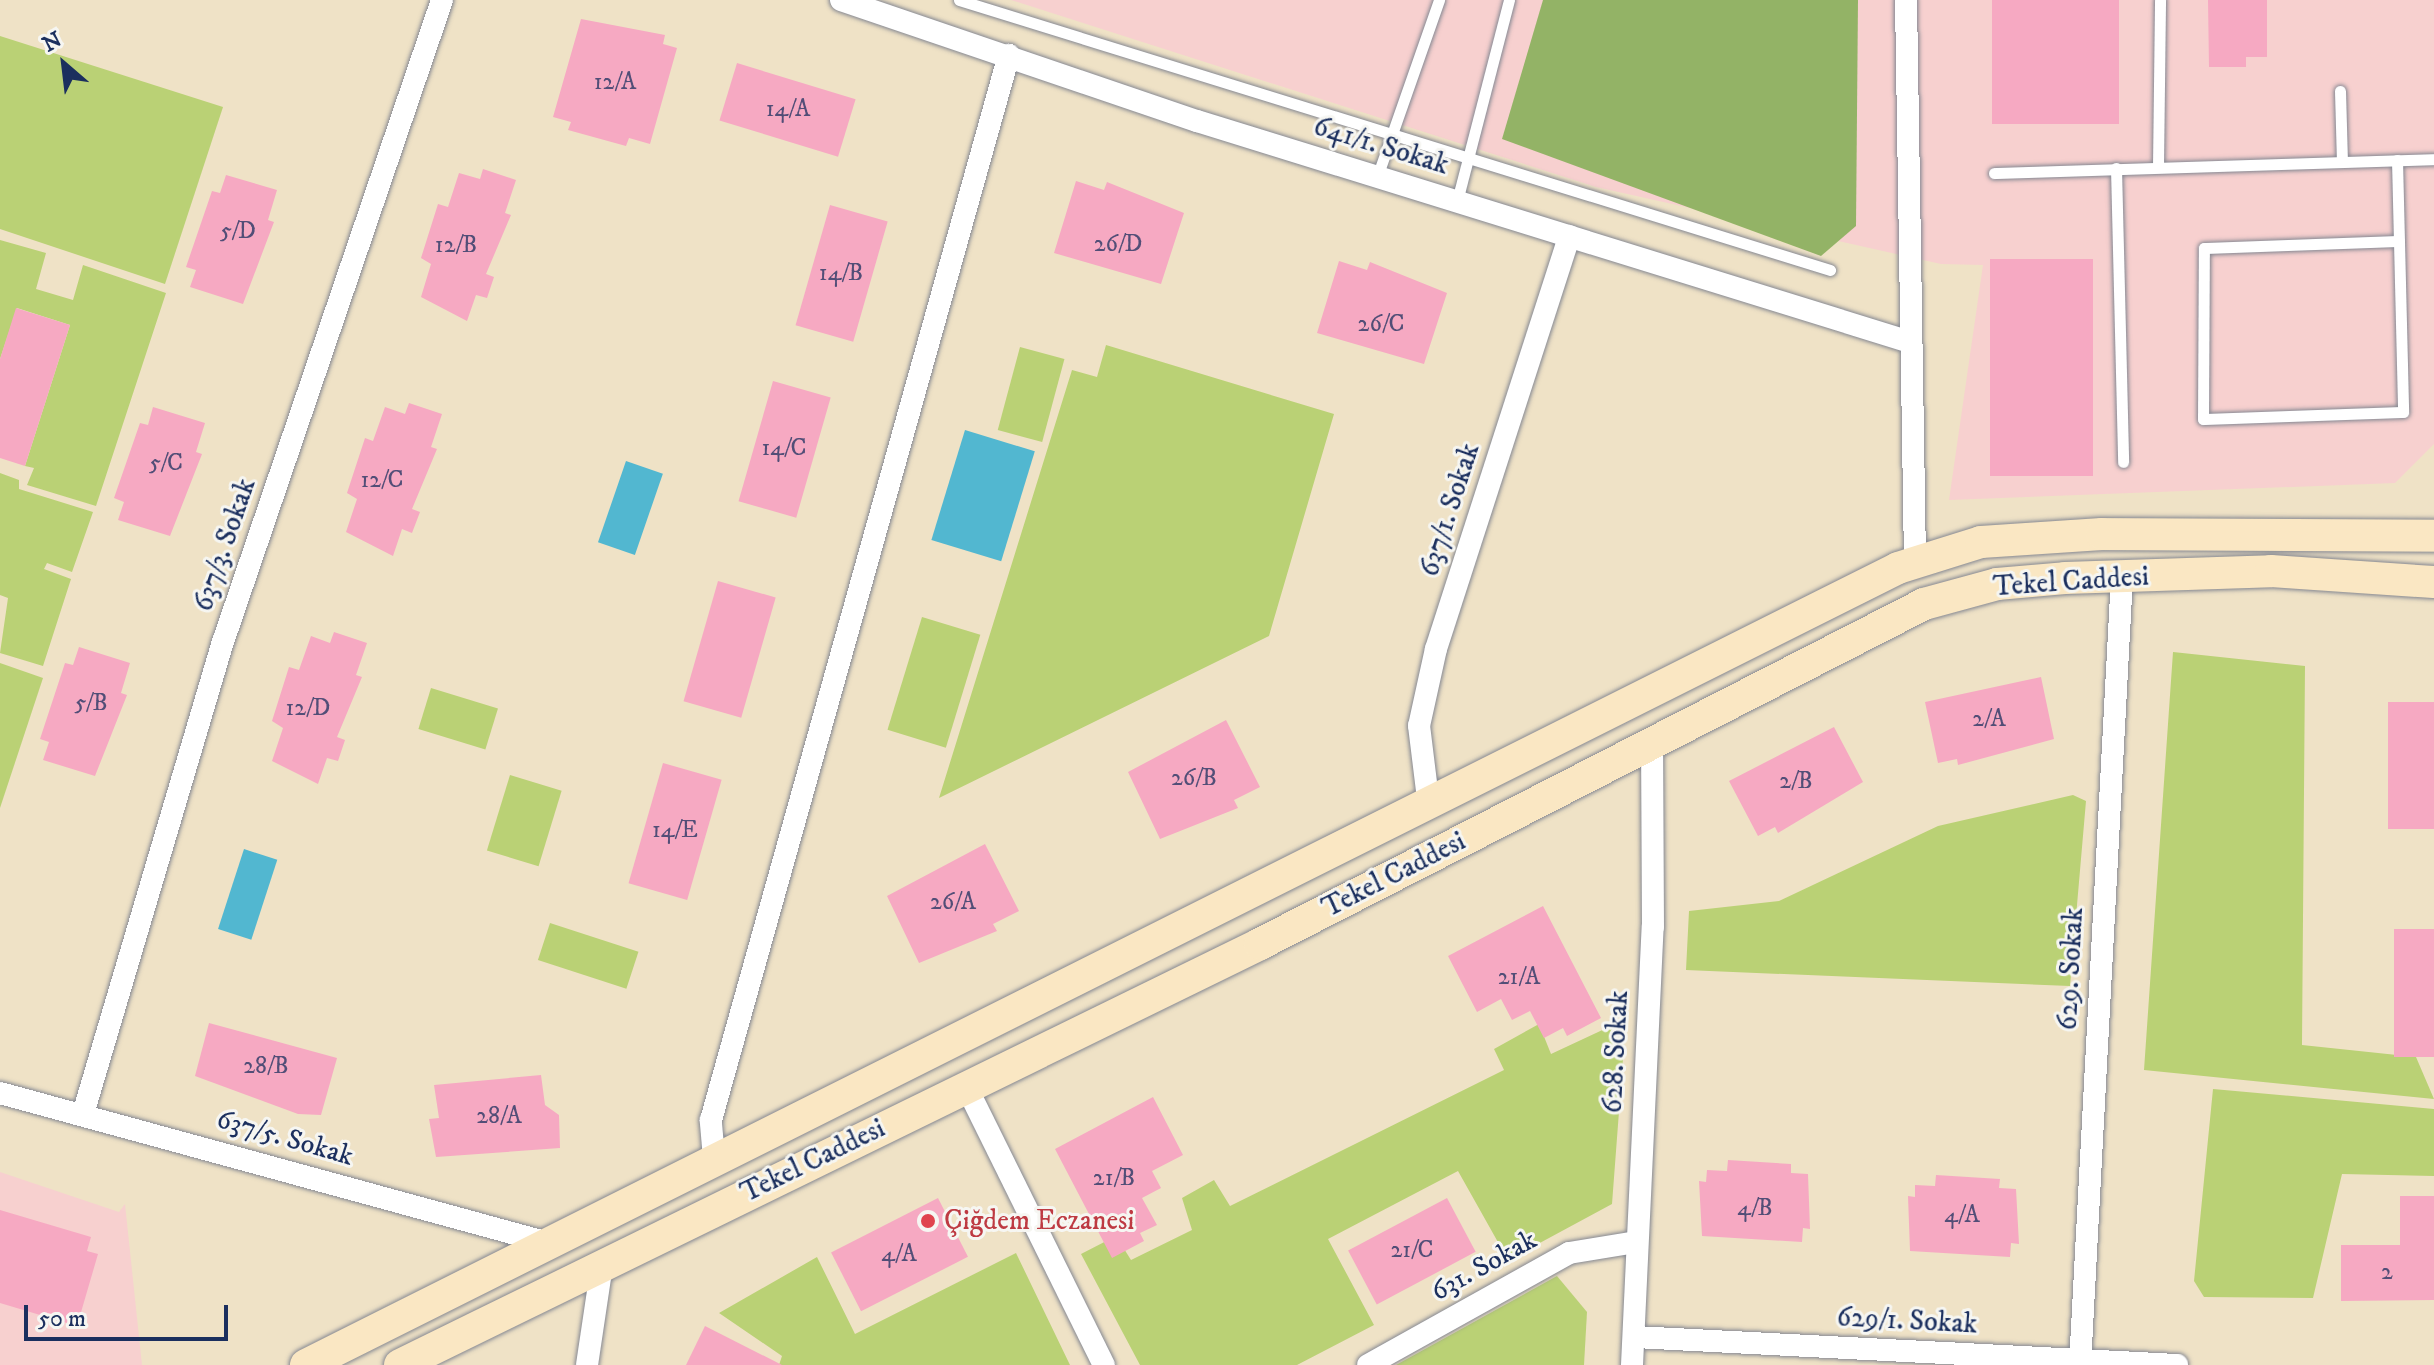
<!DOCTYPE html>
<meta charset="utf-8">
<style>
body{margin:0}
#map{position:relative;width:2434px;height:1365px;overflow:hidden;background:#efe2c6;font-family:"IM FELL DW Pica",serif}
div>[style]{position:absolute}
.built>*{inset:0;background:#f7d0cf}
.green>*{inset:0;background:#bad175;transform-origin:0 0}
.forest>*{inset:0;background:#93b366}
.water>*{inset:0;background:#52b7d0;transform-origin:0 0}
.building>*{inset:0;background:#f6a9c2;transform-origin:0 0}
.roads{filter:drop-shadow(0 0 2px #858892) drop-shadow(0 0 2px #858892)}
.service>*{height:11px;margin:-5.5px;padding:0 5.5px;transform-origin:5.5px;border-radius:5.5px;background:#fff}
.minor>*{height:22px;margin:-11px;padding:0 11px;transform-origin:11px;border-radius:11px;background:#fff}
.secondary>*{height:32px;margin:-16px;padding:0 16px;transform-origin:16px;border-radius:16px;background:#fae7c3}
.dots>*{width:22px;height:22px;translate:-50% -50%;box-sizing:border-box;border:4px solid #f6f6f2;border-radius:50%}
span{translate:-50% -50%;white-space:nowrap;text-align:center;line-height:1.15;-webkit-text-stroke:6px #f6f6f2;paint-order:stroke}
.number-label{font-size:24px;color:#524e77}
.number-label span{-webkit-text-stroke-width:0}
.street-label{font-size:28px;color:#1b2f5e}
.health-label{font-size:28px;color:#be3a42}
.left{translate:0 -50%;text-align:left}
.north{position:absolute;left:24px;top:24px;width:80px;height:80px;-webkit-text-stroke:6px #f6f6f2;paint-order:stroke;rotate:332deg;font-size:22px;font-weight:700;line-height:32px;text-align:center;color:#1b2f5e}
.north::after{content:'';display:block;margin:auto;width:28px;height:36px;background:#1b2f5e;clip-path:polygon(50% 0,100% 100%,50% 72%,0 100%)}
.scale{position:absolute;left:24px;top:1305px;width:204px;height:36px;box-sizing:border-box;border:4px solid #1b2f5e;border-top:0;padding-left:10px;font-size:24px;line-height:28px;white-space:nowrap;color:#1b2f5e;-webkit-text-stroke:6px #f6f6f2;paint-order:stroke}
</style>
<div id="map">
<div class="built">
<i style="clip-path:polygon(1011px 0,2434px 0,2434px 444px,2395px 483px,1949px 500px,1983px 265px,1941px 264px,1596px 187px)"></i>
<i style="clip-path:polygon(0 1172px,119px 1212px,125px 1204px,142px 1365px,0 1365px)"></i>
</div>
<div class="green">
<i style="clip-path:polygon(0 36px,223px 107px,165px 284px,0 229px)"></i>
<i style="clip-path:polygon(0 240px,46px 253px,36px 289px,73px 300px,83px 265px,166px 293px,96px 506px,27px 485px,34px 468px,25px 466px,70px 325px,17px 308px,0 359px)"></i>
<i style="clip-path:polygon(1106px 345px,1334px 414px,1269px 636px,939px 798px,1072px 370px,1097px 377px)"></i>
<i style="left:1020px;top:347px;width:46px;height:86px;rotate:15deg"></i>
<i style="clip-path:polygon(0 473px,19px 480px,19px 489px,93px 512px,72px 572px,47px 563px,44px 569px,71px 579px,43px 666px,0 653px,8px 598px,0 595px)"></i>
<i style="left:922px;top:617px;width:61px;height:118px;rotate:17deg"></i>
<i style="clip-path:polygon(2173px 652px,2305px 666px,2302px 1045px,2416px 1057px,2434px 1099px,2144px 1070px)"></i>
<i style="clip-path:polygon(0 663px,43px 678px,0 808px)"></i>
<i style="left:431px;top:688px;width:70px;height:43px;rotate:17deg"></i>
<i style="left:510px;top:775px;width:54px;height:79px;rotate:17deg"></i>
<i style="clip-path:polygon(2073px 795px,2086px 801px,2070px 986px,1686px 970px,1689px 911px,1779px 901px,1938px 826px)"></i>
<i style="left:550px;top:923px;width:93px;height:39px;rotate:18deg"></i>
<i style="clip-path:polygon(1626px 1019px,1612px 1204px,1508px 1260px,1458px 1171px,1328px 1239px,1374px 1325px,1297px 1365px,1140px 1365px,1081px 1254px,1116px 1236px,1131px 1260px,1192px 1230px,1182px 1198px,1214px 1180px,1230px 1206px,1504px 1070px,1494px 1049px,1539px 1024px,1551px 1054px)"></i>
<i style="clip-path:polygon(2213px 1089px,2434px 1109px,2434px 1176px,2342px 1174px,2313px 1298px,2204px 1297px,2194px 1281px)"></i>
<i style="clip-path:polygon(1016px 1253px,1070px 1365px,779px 1365px,782px 1356px,719px 1313px,817px 1257px,855px 1334px)"></i>
<i style="clip-path:polygon(1557px 1276px,1587px 1312px,1584px 1365px,1396px 1365px)"></i>
</div>
<div class="forest">
<i style="clip-path:polygon(1543px 0,1858px 0,1856px 226px,1821px 256px,1502px 139px)"></i>
</div>
<div class="water">
<i style="left:965px;top:430px;width:73px;height:115px;rotate:17deg"></i>
<i style="left:626px;top:461px;width:39px;height:86px;rotate:19deg"></i>
<i style="left:244px;top:849px;width:35px;height:84px;rotate:18deg"></i>
</div>
<div class="building">
<i style="left:1992px;top:0;width:127px;height:124px"></i>
<i style="clip-path:polygon(2208px 0,2267px 0,2267px 57px,2246px 57px,2246px 67px,2209px 67px)"></i>
<i style="clip-path:polygon(581px 19px,665px 35px,663px 44px,677px 48px,650px 144px,629px 138px,626px 146px,568px 130px,571px 122px,553px 117px)"></i>
<i style="left:737px;top:63px;width:124px;height:60px;rotate:17deg"></i>
<i style="clip-path:polygon(483px 169px,516px 180px,505px 213px,511px 215px,486px 274px,494px 277px,487px 298px,476px 295px,467px 321px,421px 297px,431px 264px,421px 258px,438px 204px,448px 207px,459px 173px,480px 179px)"></i>
<i style="clip-path:polygon(226px 175px,277px 190px,268px 220px,274px 222px,243px 304px,190px 287px,196px 270px,186px 267px,212px 191px,220px 193px)"></i>
<i style="clip-path:polygon(1076px 181px,1104px 190px,1107px 182px,1184px 213px,1161px 284px,1054px 253px)"></i>
<i style="left:830px;top:205px;width:60px;height:125px;rotate:16deg"></i>
<i style="left:1990px;top:259px;width:103px;height:217px"></i>
<i style="clip-path:polygon(1339px 261px,1367px 270px,1370px 262px,1447px 293px,1424px 364px,1317px 333px)"></i>
<i style="clip-path:polygon(16px 308px,70px 325px,25px 466px,0 458px,0 359px)"></i>
<i style="left:773px;top:381px;width:60px;height:125px;rotate:16deg"></i>
<i style="clip-path:polygon(409px 403px,442px 414px,431px 447px,437px 449px,412px 509px,420px 512px,412px 533px,402px 529px,393px 556px,346px 532px,357px 499px,347px 493px,365px 438px,373px 441px,385px 407px,405px 414px)"></i>
<i style="clip-path:polygon(153px 407px,205px 423px,196px 452px,202px 454px,170px 536px,118px 520px,124px 502px,114px 498px,140px 423px,148px 425px)"></i>
<i style="left:718px;top:581px;width:60px;height:125px;rotate:16deg"></i>
<i style="clip-path:polygon(334px 632px,367px 643px,356px 675px,362px 677px,337px 737px,345px 740px,338px 761px,327px 758px,318px 784px,272px 761px,283px 728px,272px 721px,289px 667px,299px 670px,311px 636px,330px 643px)"></i>
<i style="clip-path:polygon(79px 647px,130px 663px,121px 693px,127px 695px,95px 776px,43px 760px,49px 742px,40px 739px,65px 663px,73px 665px)"></i>
<i style="clip-path:polygon(2041px 677px,2054px 739px,1958px 765px,1957px 759px,1938px 763px,1925px 702px)"></i>
<i style="left:2434px;top:702px;width:127px;height:46px;rotate:90deg"></i>
<i style="clip-path:polygon(1226px 720px,1260px 787px,1234px 800px,1238px 808px,1160px 839px,1128px 772px)"></i>
<i style="clip-path:polygon(1834px 727px,1863px 782px,1778px 833px,1775px 827px,1758px 836px,1729px 781px)"></i>
<i style="left:663px;top:763px;width:61px;height:125px;rotate:16deg"></i>
<i style="clip-path:polygon(985px 844px,1019px 911px,993px 924px,997px 931px,919px 963px,887px 896px)"></i>
<i style="clip-path:polygon(1543px 906px,1601px 1018px,1567px 1036px,1563px 1028px,1544px 1038px,1530px 1011px,1512px 1020px,1501px 999px,1477px 1012px,1448px 956px)"></i>
<i style="left:2434px;top:929px;width:128px;height:40px;rotate:90deg"></i>
<i style="clip-path:polygon(209px 1023px,337px 1058px,321px 1115px,298px 1114px,195px 1076px)"></i>
<i style="clip-path:polygon(541px 1075px,545px 1105px,559px 1115px,560px 1148px,436px 1157px,429px 1119px,439px 1118px,434px 1085px)"></i>
<i style="clip-path:polygon(1153px 1097px,1183px 1155px,1152px 1171px,1161px 1188px,1142px 1198px,1157px 1225px,1140px 1233px,1144px 1241px,1112px 1258px,1055px 1149px)"></i>
<i style="clip-path:polygon(1728px 1160px,1791px 1164px,1791px 1173px,1808px 1174px,1810px 1229px,1803px 1228px,1802px 1242px,1702px 1236px,1699px 1181px,1706px 1182px,1707px 1170px,1727px 1171px)"></i>
<i style="clip-path:polygon(1936px 1175px,2000px 1179px,1999px 1188px,2016px 1189px,2019px 1244px,2011px 1243px,2010px 1257px,1910px 1251px,1908px 1196px,1915px 1197px,1915px 1185px,1935px 1186px)"></i>
<i style="clip-path:polygon(2400px 1196px,2434px 1196px,2434px 1300px,2341px 1301px,2341px 1245px,2400px 1245px)"></i>
<i style="left:938px;top:1198px;width:66px;height:120px;rotate:63deg"></i>
<i style="left:1447px;top:1198px;width:61px;height:112px;rotate:62deg"></i>
<i style="clip-path:polygon(0 1210px,91px 1237px,87px 1251px,98px 1254px,77px 1326px,0 1303px)"></i>
<i style="clip-path:polygon(705px 1326px,782px 1365px,686px 1365px)"></i>
</div>
<div class="roads">
<div class="service">
<i style="left:959px;top:0;width:912px;rotate:17.22deg"></i>
<i style="left:2340px;top:91px;width:71px;rotate:88.4deg"></i>
<i style="left:2397px;top:160px;width:252px;rotate:88.6deg"></i>
<i style="left:2403px;top:412px;width:200px;rotate:178deg"></i>
<i style="left:2203px;top:419px;width:171px;rotate:-89.7deg"></i>
<i style="left:2204px;top:248px;width:195px;rotate:-2.1deg"></i>
<i style="left:2158px;top:167px;width:167px;rotate:-89.3deg"></i>
<i style="left:2116px;top:168px;width:294px;rotate:88.6deg"></i>
<i style="left:1994px;top:173px;width:440px;rotate:-1.8deg"></i>
<i style="left:1377px;top:177px;width:188px;rotate:-70.7deg"></i>
<i style="left:1457px;top:201px;width:208px;rotate:-75.5deg"></i>
</div>
<div class="minor">
<i style="left:841px;top:0;width:376px;rotate:18.8deg"></i>
<i style="left:1197px;top:121px;width:743px;rotate:17.22deg"></i>
<i style="left:1906px;top:0;width:562px;rotate:89.08deg"></i>
<i style="left:1429px;top:807px;width:82px;rotate:-97deg"></i>
<i style="left:1419px;top:726px;width:79px;rotate:-77.6deg"></i>
<i style="left:1436px;top:649px;width:434px;rotate:-72.1deg"></i>
<i style="left:966px;top:1086px;width:311px;rotate:63.7deg"></i>
<i style="left:0;top:1093px;width:572px;rotate:15.3deg"></i>
<i style="left:83px;top:1114px;width:495px;rotate:-73.5deg"></i>
<i style="left:224px;top:639px;width:675px;rotate:-71.16deg"></i>
<i style="left:714px;top:1158px;width:38px;rotate:-95deg"></i>
<i style="left:711px;top:1120px;width:1106px;rotate:-74.37deg"></i>
<i style="left:1635px;top:1337px;width:543px;rotate:2.96deg"></i>
<i style="left:587px;top:1365px;width:101px;rotate:-81.5deg"></i>
<i style="left:1368px;top:1365px;width:230px;rotate:-29.1deg"></i>
<i style="left:1569px;top:1253px;width:68px;rotate:-9.3deg"></i>
<i style="left:1632px;top:1365px;width:439px;rotate:-87.3deg"></i>
<i style="left:1653px;top:927px;width:185px;rotate:-90.3deg"></i>
<i style="left:2080px;top:1365px;width:790px;rotate:-86.95deg"></i>
</div>
<div class="secondary">
<i style="left:306px;top:1365px;width:1780px;rotate:-26.59deg"></i>
<i style="left:1898px;top:568px;width:87px;rotate:-17.4deg"></i>
<i style="left:1981px;top:542px;width:121px;rotate:-3.8deg"></i>
<i style="left:2102px;top:534px;width:332px;rotate:0.3deg"></i>
<i style="left:400px;top:1365px;width:958px;rotate:-26.08deg"></i>
<i style="left:1260px;top:944px;width:746px;rotate:-27.11deg"></i>
<i style="left:1924px;top:604px;width:76px;rotate:-15.3deg"></i>
<i style="left:1997px;top:584px;width:68px;rotate:-5deg"></i>
<i style="left:2065px;top:578px;width:206px;rotate:-1.9deg"></i>
<i style="left:2271px;top:571px;width:163px;rotate:3.9deg"></i>
</div>
</div>
<div class="dots">
<i style="left:928px;top:1221px;background:#e0444e"></i>
</div>
<div class="number-label">
<span style="left:615px;top:83px">12/A</span>
<span style="left:788px;top:110px">14/A</span>
<span style="left:238px;top:232px">5/D</span>
<span style="left:1118px;top:245px">26/D</span>
<span style="left:456px;top:246px">12/B</span>
<span style="left:841px;top:274px">14/B</span>
<span style="left:1381px;top:325px">26/C</span>
<span style="left:784px;top:449px">14/C</span>
<span style="left:166px;top:464px">5/C</span>
<span style="left:382px;top:481px">12/C</span>
<span style="left:91px;top:704px">5/B</span>
<span style="left:308px;top:709px">12/D</span>
<span style="left:1989px;top:720px">2/A</span>
<span style="left:1194px;top:779px">26/B</span>
<span style="left:1796px;top:782px">2/B</span>
<span style="left:675px;top:831px">14/E</span>
<span style="left:953px;top:903px">26/A</span>
<span style="left:1519px;top:978px">21/A</span>
<span style="left:266px;top:1067px">28/B</span>
<span style="left:499px;top:1117px">28/A</span>
<span style="left:1114px;top:1179px">21/B</span>
<span style="left:1755px;top:1209px">4/B</span>
<span style="left:1962px;top:1216px">4/A</span>
<span style="left:1412px;top:1251px">21/C</span>
<span style="left:899px;top:1255px">4/A</span>
<span style="left:2387px;top:1273px">2</span>
</div>
<div class="street-label">
<span style="left:1381px;top:146px;rotate:17deg">641/1. Sokak</span>
<span style="left:1450px;top:510px;rotate:-72deg">637/1. Sokak</span>
<span style="left:225px;top:545px;rotate:-71deg">637/3. Sokak</span>
<span style="left:2071px;top:582px;rotate:-4deg">Tekel Caddesi</span>
<span style="left:1394px;top:875px;rotate:-27deg">Tekel Caddesi</span>
<span style="left:2071px;top:969px;rotate:-87deg">629. Sokak</span>
<span style="left:1616px;top:1052px;rotate:-87deg">628. Sokak</span>
<span style="left:285px;top:1138px;rotate:16deg">637/5. Sokak</span>
<span style="left:813px;top:1161px;rotate:-26deg">Tekel Caddesi</span>
<span style="left:1484px;top:1266px;rotate:-29deg">631. Sokak</span>
<span style="left:1907px;top:1321px;rotate:3deg">629/1. Sokak</span>
</div>
<div class="health-label">
<span class="left" style="left:944px;top:1221px">Çiğdem Eczanesi</span>
</div>
<div class="north">N</div>
<div class="scale">50 m</div>
</div>
